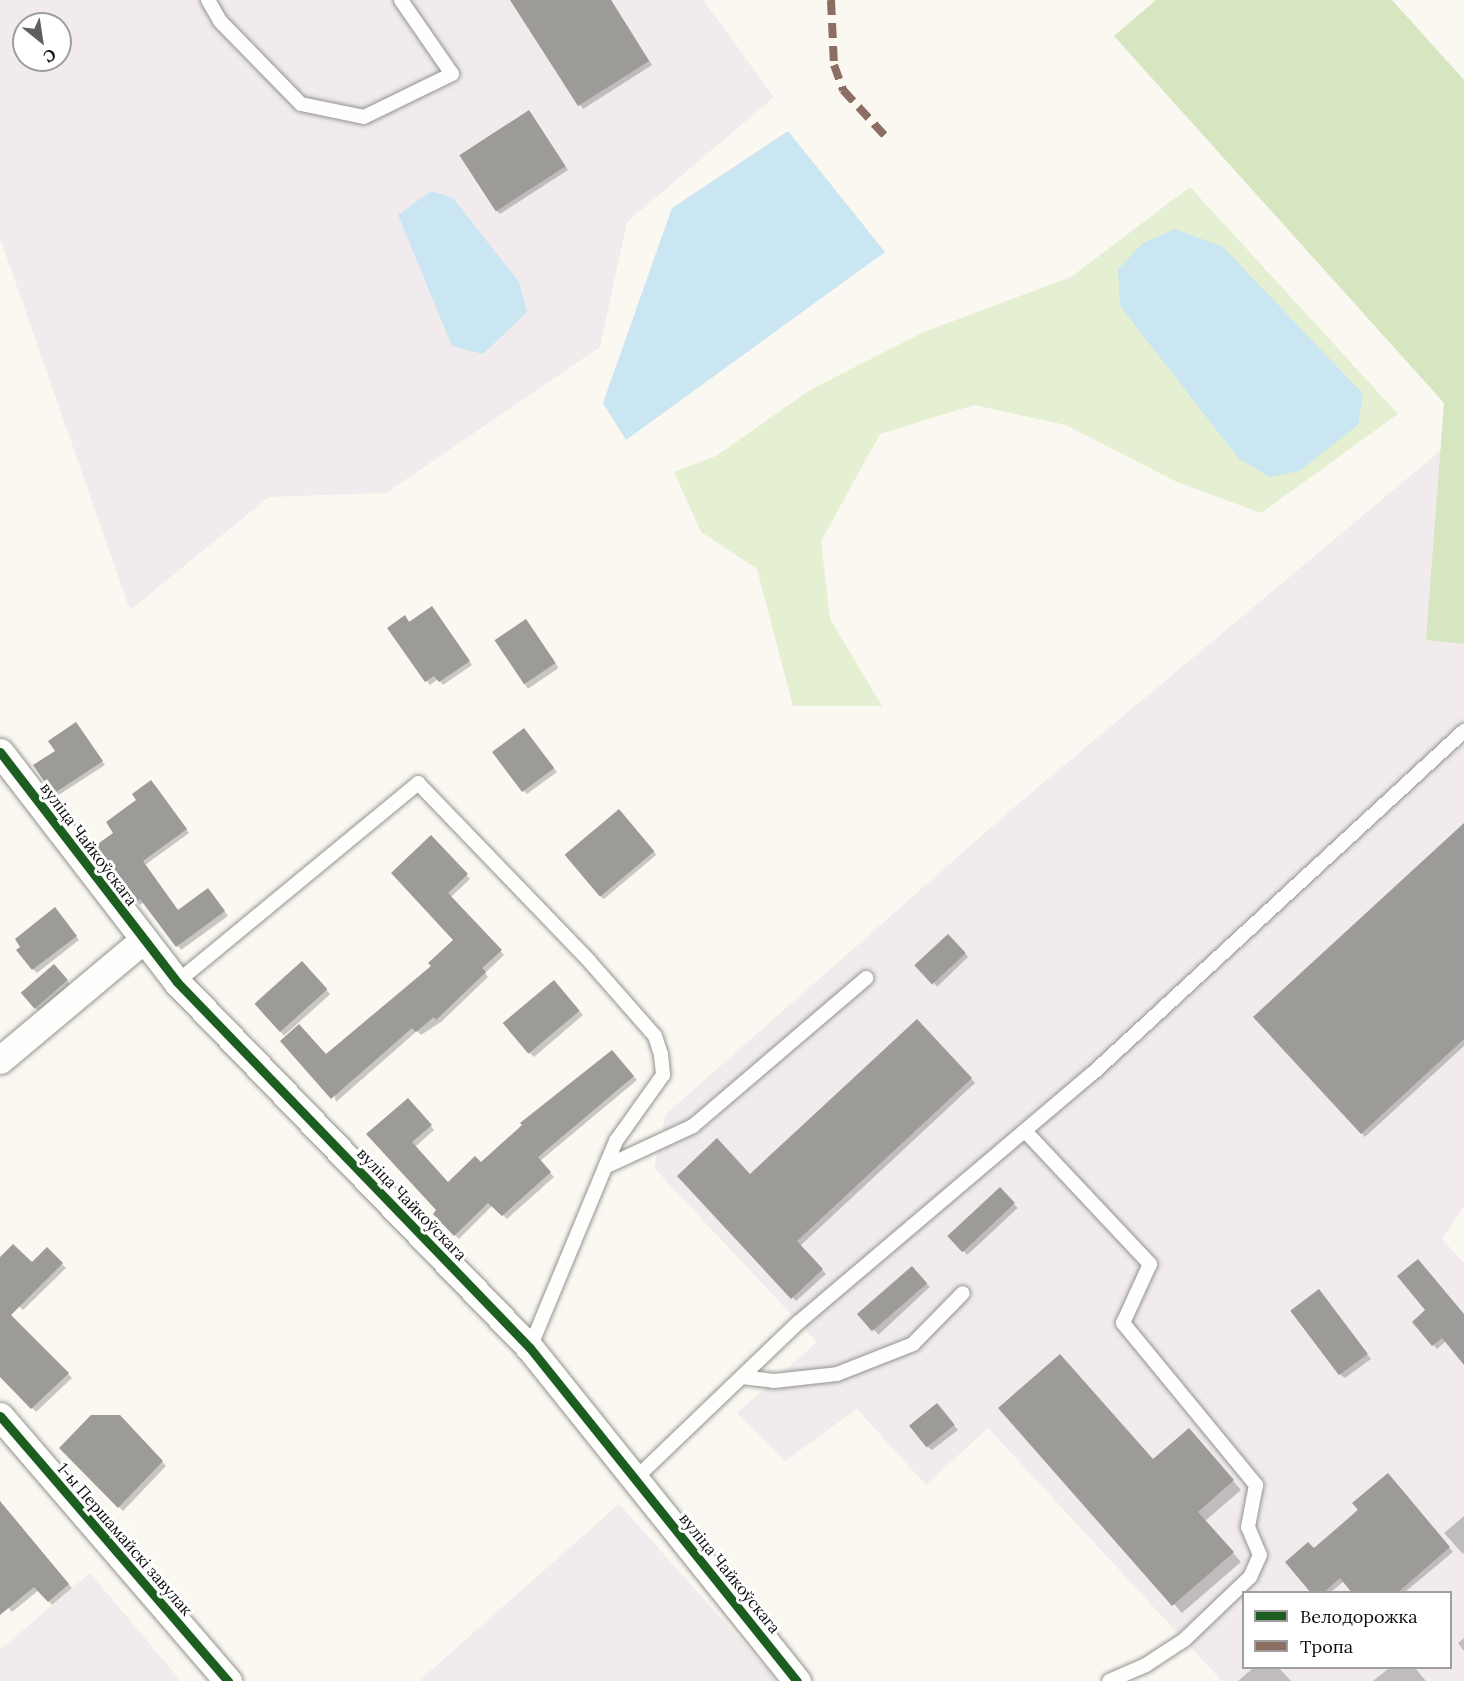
<!DOCTYPE html>
<meta charset="utf-8">
<style>
body{margin:0}
#map{position:relative;width:1464px;height:1681px;overflow:hidden;background:#faf8f1;font-family:Lora,serif}
div>[style]{position:absolute}
.industrial>*{inset:0;background:#f1ebee}
.green>*{inset:0;background:#e5efd2}
.forest>*{inset:0;background:#d5e6c1}
.water>*{inset:0;background:#c9e6f2}
.shadow>*{inset:0;background:#0003;transform-origin:0 0}
.building>*{inset:0;background:#9d9b97;transform-origin:0 0}
.roads{filter:drop-shadow(0 0 2px #949390) drop-shadow(0 0 2px #949390)}
.service>*{height:14px;margin:-7px;padding:0 7px;transform-origin:7px;border-radius:7px;background:#fefefd}
.minor>*{height:27px;margin:-13.5px;padding:0 13.5px;transform-origin:13.5px;border-radius:13.5px;background:#fefefd}
.quiet>*{height:8px;margin-top:-4px;transform-origin:0;background:repeating-linear-gradient(90deg,#8d6e63 0 15px,transparent 0 23px)}
.cycleway>*{height:9px;margin:-4.5px;padding:0 4.5px;transform-origin:4.5px;border-radius:4.5px;background:#1b5e20}
span{translate:-50% -50%;white-space:nowrap;text-align:center;line-height:1.15;-webkit-text-stroke:6px #fff;paint-order:stroke}
.street-label{font-size:16px;color:#0d0d0d}
.legend{position:absolute;left:1242px;top:1591px;width:210px;height:78px;box-sizing:border-box;background:#fff;border:2px solid #9e9e9e;margin:0;padding:8px 10px;list-style:none;font-size:18px;color:#0d0d0d}
.legend li{display:flex;align-items:center;gap:12px;height:30px}
.legend b{width:30px;border:2px solid #9e9e9e}
.north{position:absolute;left:12px;top:12px;width:60px;height:60px;box-sizing:border-box;background:#fff;border:2px solid #9e9e9e;border-radius:50%;rotate:150deg;font-size:16px;font-weight:700;line-height:24px;text-align:center;color:#0d0d0d}
.north::after{content:'';display:block;margin:auto;width:21px;height:27px;background:#605f5d;clip-path:polygon(50% 0,100% 100%,50% 72%,0 100%)}
</style>
<div id="map">
<div class="industrial">
<i style="clip-path:polygon(evenodd,0 0,703px 0,774px 97px,627px 222px,600px 347px,386px 493px,269px 497px,130px 610px,0 238px,0 0,24px 24px,60px 24px,60px 60px,24px 60px,24px 24px)"></i>
<i style="clip-path:polygon(evenodd,1440px 451px,1464px 477px,1464px 1206px,1442px 1239px,1464px 1263px,1464px 1681px,1222px 1681px,988px 1428px,926px 1485px,857px 1409px,785px 1461px,737px 1413px,817px 1342px,654px 1168px,666px 1114px,1012px 809px,1440px 451px,1244px 1592px,1450px 1592px,1450px 1668px,1244px 1668px,1244px 1592px)"></i>
<i style="clip-path:polygon(619px 1504px,777px 1681px,419px 1681px)"></i>
<i style="clip-path:polygon(90px 1573px,181px 1681px,0 1681px,0 1650px)"></i>
</div>
<div class="green">
<i style="clip-path:polygon(1190px 187px,1398px 414px,1261px 513px,1177px 482px,1066px 425px,974px 405px,880px 434px,821px 541px,830px 619px,882px 706px,793px 706px,757px 569px,701px 532px,674px 472px,716px 456px,810px 390px,924px 332px,1071px 277px)"></i>
</div>
<div class="forest">
<i style="clip-path:polygon(1156px 0,1392px 0,1464px 80px,1464px 644px,1426px 640px,1444px 403px,1114px 36px)"></i>
</div>
<div class="water">
<i style="clip-path:polygon(788px 131px,885px 252px,626px 440px,603px 403px,672px 208px)"></i>
<i style="clip-path:polygon(431px 191px,453px 198px,519px 282px,527px 312px,483px 354px,452px 346px,398px 215px)"></i>
<i style="clip-path:polygon(1175px 229px,1223px 247px,1363px 394px,1358px 425px,1299px 471px,1270px 477px,1239px 459px,1120px 306px,1118px 269px,1143px 243px)"></i>
</div>
<div class="shadow">
<i style="clip-path:polygon(512px 0,611px 0,652px 65px,583px 109px)"></i>
<i style="clip-path:polygon(532px 115px,568px 170px,500px 214px,496px 210px)"></i>
<i style="clip-path:polygon(435px 612px,472px 665px,443px 685px,438px 679px,430px 685px,427px 681px,405px 617px,410px 623px)"></i>
<i style="left:529px;top:624px;width:53px;height:37px;rotate:56deg"></i>
<i style="clip-path:polygon(76px 724px,105px 765px,57px 796px,54px 793px,57px 751px)"></i>
<i style="clip-path:polygon(527px 733px,557px 772px,527px 794px,524px 791px)"></i>
<i style="clip-path:polygon(155px 785px,189px 833px,145px 865px,179px 912px,212px 894px,228px 916px,181px 950px,144px 902px,140px 905px,136px 901px,115px 833px,138px 800px)"></i>
<i style="left:623px;top:815px;width:52px;height:69px;rotate:50deg"></i>
<i style="clip-path:polygon(1464px 825px,1464px 1046px,1365px 1137px,1255px 1017px)"></i>
<i style="clip-path:polygon(431px 837px,470px 879px,451px 897px,504px 955px,485px 973px,488px 977px,441px 1022px,421px 1035px,417px 1031px,336px 1102px,326px 1056px,433px 966px,455px 940px)"></i>
<i style="clip-path:polygon(59px 913px,79px 940px,37px 973px,33px 969px)"></i>
<i style="left:948px;top:936px;width:29px;height:43px;rotate:46deg"></i>
<i style="left:302px;top:963px;width:42px;height:62px;rotate:48deg"></i>
<i style="clip-path:polygon(58px 969px,71px 985px,39px 1011px,35px 1008px)"></i>
<i style="clip-path:polygon(557px 986px,583px 1015px,534px 1057px,530px 1053px)"></i>
<i style="clip-path:polygon(917px 1021px,975px 1083px,800px 1246px,826px 1274px,796px 1301px,679px 1176px,750px 1175px)"></i>
<i style="clip-path:polygon(616px 1056px,637px 1080px,540px 1161px,554px 1177px,507px 1219px,493px 1205px,459px 1239px,435px 1214px,439px 1210px,368px 1134px,412px 1104px,434px 1130px,415px 1147px,449px 1184px,481px 1164px)"></i>
<i style="left:1000px;top:1189px;width:26px;height:69px;rotate:47deg"></i>
<i style="clip-path:polygon(47px 1250px,66px 1268px,23px 1310px,0 1287px,0 1259px,32px 1264px)"></i>
<i style="left:912px;top:1268px;width:26px;height:70px;rotate:47deg"></i>
<i style="clip-path:polygon(1322px 1295px,1371px 1359px,1345px 1378px,1341px 1375px)"></i>
<i style="clip-path:polygon(0 1306px,72px 1378px,36px 1412px,0 1374px)"></i>
<i style="clip-path:polygon(1464px 1315px,1464px 1362px,1446px 1341px,1437px 1349px,1414px 1322px)"></i>
<i style="clip-path:polygon(1000px 1408px,1154px 1461px,1197px 1439px,1241px 1490px,1205px 1521px,1241px 1562px,1182px 1613px)"></i>
<i style="clip-path:polygon(941px 1409px,958px 1430px,932px 1450px,928px 1447px)"></i>
<i style="clip-path:polygon(120px 1417px,166px 1466px,123px 1511px,61px 1448px)"></i>
<i style="clip-path:polygon(1391px 1479px,1453px 1552px,1405px 1592px,1354px 1592px,1344px 1581px,1331px 1592px,1313px 1592px,1314px 1550px)"></i>
<i style="clip-path:polygon(0 1508px,6px 1510px,72px 1588px,52px 1605px,39px 1590px,12px 1612px,0 1598px)"></i>
<i style="clip-path:polygon(1464px 1516px,1464px 1553px,1463px 1554px,1444px 1533px)"></i>
<i style="clip-path:polygon(1464px 1638px,1464px 1651px,1458px 1643px)"></i>
<i style="clip-path:polygon(1253px 1668px,1279px 1668px,1291px 1681px,1238px 1681px)"></i>
<i style="clip-path:polygon(1389px 1668px,1415px 1668px,1426px 1681px,1373px 1681px)"></i>
</div>
<div class="building">
<i style="clip-path:polygon(510px 0,611px 0,649px 61px,578px 106px)"></i>
<i style="left:529px;top:110px;width:67px;height:83px;rotate:57deg"></i>
<i style="clip-path:polygon(432px 606px,470px 661px,439px 682px,434px 676px,425px 682px,387px 628px,405px 615px,409px 622px)"></i>
<i style="left:526px;top:619px;width:53px;height:38px;rotate:56deg"></i>
<i style="clip-path:polygon(76px 722px,103px 761px,53px 794px,33px 765px,55px 751px,48px 741px)"></i>
<i style="left:524px;top:728px;width:50px;height:40px;rotate:53deg"></i>
<i style="clip-path:polygon(151px 780px,187px 829px,143px 861px,178px 910px,208px 888px,225px 911px,176px 947px,140px 899px,135px 902px,95px 846px,113px 833px,106px 822px,136px 800px,132px 794px)"></i>
<i style="left:619px;top:809px;width:55px;height:71px;rotate:50deg"></i>
<i style="clip-path:polygon(1464px 823px,1464px 1039px,1361px 1134px,1253px 1017px)"></i>
<i style="clip-path:polygon(431px 835px,468px 874px,448px 893px,502px 950px,482px 968px,486px 972px,436px 1020px,434px 1017px,416px 1032px,412px 1028px,331px 1099px,280px 1041px,299px 1024px,326px 1054px,431px 966px,428px 963px,453px 940px,391px 873px)"></i>
<i style="clip-path:polygon(55px 907px,77px 936px,32px 970px,16px 950px,20px 947px,15px 939px)"></i>
<i style="left:948px;top:934px;width:26px;height:46px;rotate:47deg"></i>
<i style="left:302px;top:961px;width:38px;height:64px;rotate:48deg"></i>
<i style="left:54px;top:964px;width:21px;height:44px;rotate:49deg"></i>
<i style="left:554px;top:980px;width:40px;height:67px;rotate:50deg"></i>
<i style="clip-path:polygon(917px 1019px,972px 1078px,797px 1241px,823px 1269px,791px 1299px,677px 1176px,717px 1138px,750px 1174px)"></i>
<i style="clip-path:polygon(612px 1050px,634px 1076px,538px 1157px,551px 1172px,502px 1216px,488px 1203px,454px 1236px,433px 1214px,436px 1210px,366px 1134px,408px 1098px,432px 1125px,412px 1142px,448px 1182px,475px 1156px,481px 1162px,522px 1125px,520px 1123px)"></i>
<i style="left:1000px;top:1187px;width:22px;height:72px;rotate:47deg"></i>
<i style="clip-path:polygon(13px 1244px,32px 1262px,47px 1247px,63px 1263px,11px 1315px,69px 1373px,31px 1409px,0 1377px,0 1257px)"></i>
<i style="clip-path:polygon(1418px 1259px,1464px 1314px,1464px 1365px,1442px 1338px,1432px 1346px,1412px 1322px,1425px 1310px,1397px 1276px)"></i>
<i style="left:912px;top:1266px;width:23px;height:73px;rotate:49deg"></i>
<i style="left:1319px;top:1289px;width:81px;height:36px;rotate:53deg"></i>
<i style="clip-path:polygon(1060px 1354px,1153px 1459px,1189px 1428px,1234px 1480px,1198px 1512px,1234px 1552px,1172px 1606px,998px 1408px)"></i>
<i style="left:937px;top:1403px;width:28px;height:36px;rotate:51deg"></i>
<i style="clip-path:polygon(91px 1415px,120px 1415px,163px 1461px,118px 1508px,59px 1448px)"></i>
<i style="clip-path:polygon(1388px 1473px,1450px 1547px,1397px 1593px,1352px 1593px,1340px 1578px,1323px 1593px,1311px 1593px,1285px 1562px,1308px 1542px,1314px 1548px,1358px 1510px,1352px 1503px)"></i>
<i style="clip-path:polygon(0 1501px,69px 1584px,48px 1602px,34px 1587px,0 1615px)"></i>
</div>
<div class="roads">
<div class="service">
<i style="left:208px;top:0;width:24px;rotate:60deg"></i>
<i style="left:220px;top:21px;width:116px;rotate:45.7deg"></i>
<i style="left:301px;top:104px;width:64px;rotate:11.7deg"></i>
<i style="left:364px;top:117px;width:98px;rotate:-26deg"></i>
<i style="left:452px;top:74px;width:90px;rotate:-124.6deg"></i>
<i style="left:177px;top:982px;width:313px;rotate:-39.5deg"></i>
<i style="left:418px;top:783px;width:248px;rotate:46.1deg"></i>
<i style="left:590px;top:962px;width:98px;rotate:48.7deg"></i>
<i style="left:655px;top:1036px;width:20px;rotate:72deg"></i>
<i style="left:661px;top:1055px;width:20px;rotate:84deg"></i>
<i style="left:663px;top:1075px;width:81px;rotate:125.5deg"></i>
<i style="left:616px;top:1141px;width:224px;rotate:112.6deg"></i>
<i style="left:1025px;top:1131px;width:183px;rotate:46.8deg"></i>
<i style="left:1150px;top:1264px;width:65px;rotate:114.6deg"></i>
<i style="left:1123px;top:1323px;width:210px;rotate:50.6deg"></i>
<i style="left:1256px;top:1485px;width:43px;rotate:100.8deg"></i>
<i style="left:1248px;top:1527px;width:30px;rotate:67deg"></i>
<i style="left:1260px;top:1555px;width:24px;rotate:114deg"></i>
<i style="left:1250px;top:1577px;width:91px;rotate:136.3deg"></i>
<i style="left:1184px;top:1640px;width:45px;rotate:146.7deg"></i>
<i style="left:1146px;top:1665px;width:40px;rotate:156.6deg"></i>
<i style="left:605px;top:1167px;width:97px;rotate:-25deg"></i>
<i style="left:693px;top:1126px;width:228px;rotate:-40.5deg"></i>
<i style="left:742px;top:1377px;width:32px;rotate:7deg"></i>
<i style="left:774px;top:1381px;width:63px;rotate:-6.3deg"></i>
<i style="left:837px;top:1374px;width:82px;rotate:-21.5deg"></i>
<i style="left:913px;top:1344px;width:71px;rotate:-45.6deg"></i>
<i style="left:635px;top:1479px;width:227px;rotate:-43.8deg"></i>
<i style="left:799px;top:1322px;width:385px;rotate:-40.3deg"></i>
<i style="left:1093px;top:1073px;width:505px;rotate:-42.67deg"></i>
</div>
<div class="minor">
<i style="left:0;top:752px;width:290px;rotate:52.4deg"></i>
<i style="left:177px;top:982px;width:508px;rotate:46.04deg"></i>
<i style="left:530px;top:1348px;width:427px;rotate:51.3deg"></i>
<i style="left:0;top:1060px;width:187px;rotate:-40deg"></i>
<i style="left:0;top:1416px;width:350px;rotate:49.3deg"></i>
</div>
</div>
<div class="quiet">
<i style="left:831px;top:0;width:65px;rotate:87.4deg"></i>
<i style="left:834px;top:65px;width:27px;rotate:70deg"></i>
<i style="left:843px;top:90px;width:64px;rotate:47.5deg"></i>
</div>
<div class="cycleway">
<i style="left:0;top:752px;width:290px;rotate:52.4deg"></i>
<i style="left:177px;top:982px;width:508px;rotate:46.04deg"></i>
<i style="left:530px;top:1348px;width:427px;rotate:51.3deg"></i>
<i style="left:0;top:1416px;width:350px;rotate:49.3deg"></i>
</div>
<div class="street-label">
<span style="left:89px;top:844px;rotate:53deg">вуліца Чайкоўскага</span>
<span style="left:412px;top:1204px;rotate:46deg">вуліца Чайкоўскага</span>
<span style="left:125px;top:1539px;rotate:49deg">1-ы Першамайскі завулак</span>
<span style="left:730px;top:1573px;rotate:51deg">вуліца Чайкоўскага</span>
</div>
<ul class="legend">
<li><b style="height:8px;background:#1b5e20"></b>Велодорожка</li>
<li><b style="height:8px;background:#8d6e63"></b>Тропа</li>
</ul>
<div class="north">С</div>
</div>
